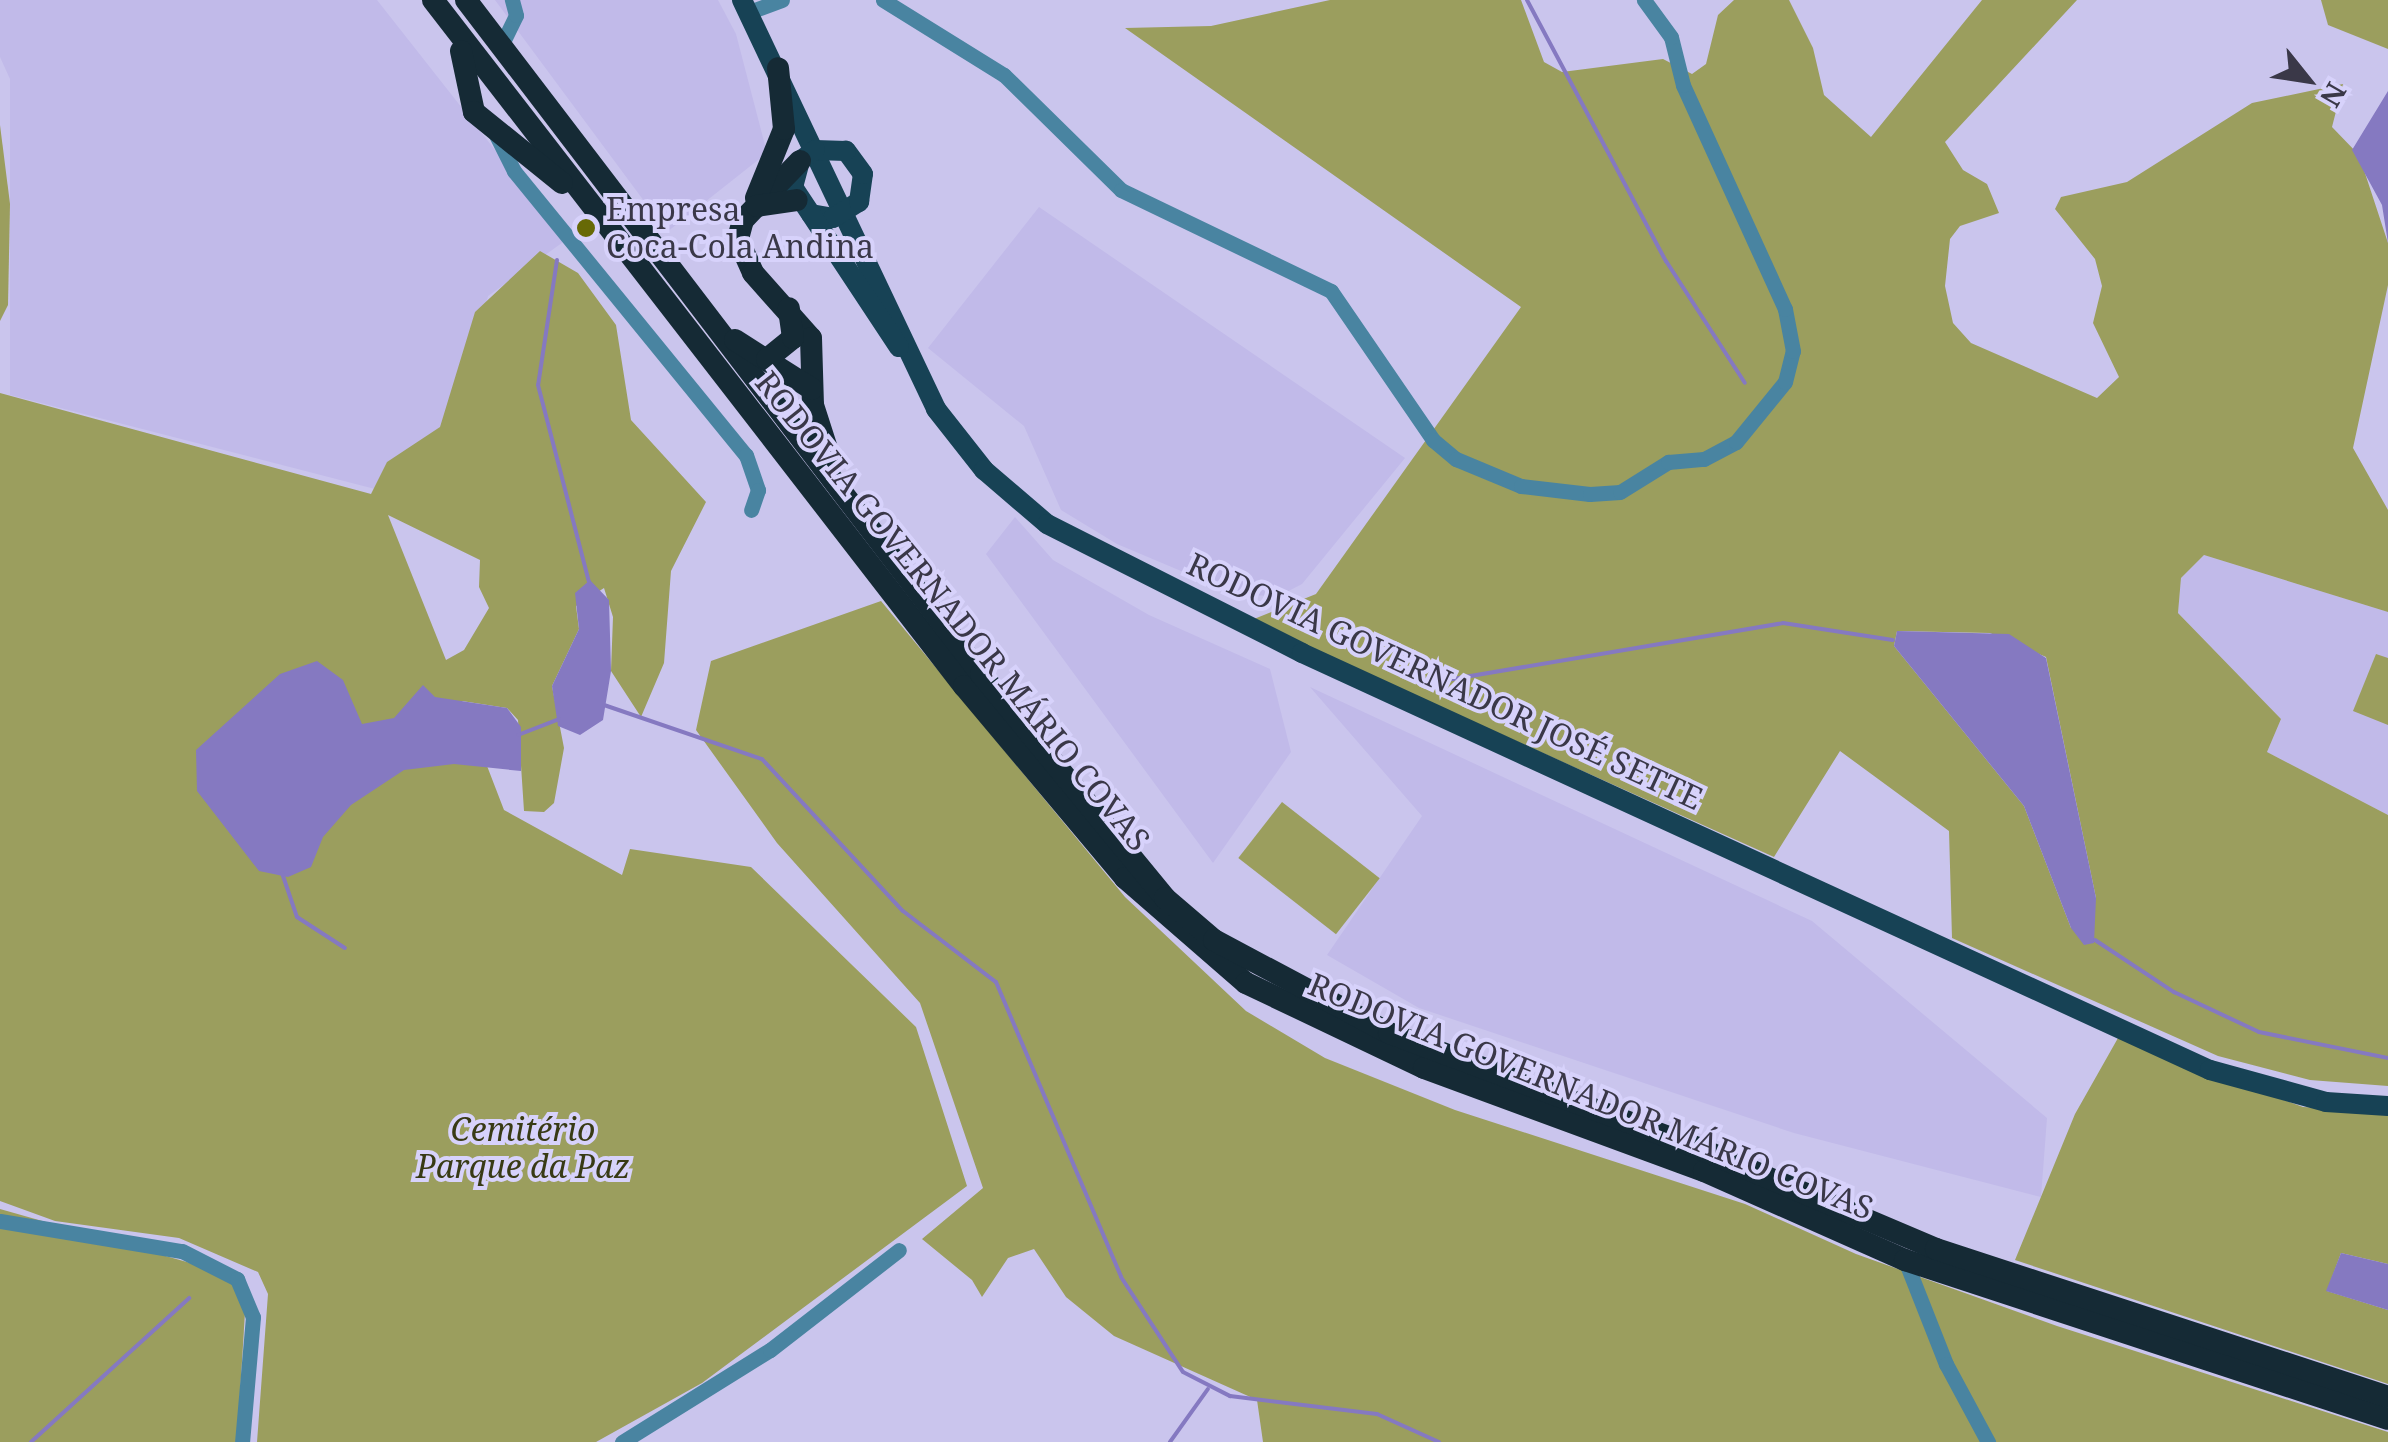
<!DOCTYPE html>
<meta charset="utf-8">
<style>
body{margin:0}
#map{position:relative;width:2388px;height:1442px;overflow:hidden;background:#cac5ed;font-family:"Noto Serif",serif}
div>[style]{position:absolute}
.built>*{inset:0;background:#c1bae9}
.green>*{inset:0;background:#9b9e5e;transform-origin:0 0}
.water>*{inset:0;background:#8579c1}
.stream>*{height:4px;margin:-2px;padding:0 2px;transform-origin:2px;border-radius:2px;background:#8579c1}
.minor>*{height:15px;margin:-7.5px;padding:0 7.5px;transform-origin:7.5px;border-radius:7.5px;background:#4984a1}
.major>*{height:20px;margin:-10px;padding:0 10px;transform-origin:10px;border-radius:10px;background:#174255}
.highway>*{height:22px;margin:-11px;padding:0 11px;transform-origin:11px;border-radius:11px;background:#152a35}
.dots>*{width:28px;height:28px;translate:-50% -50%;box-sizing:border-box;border:5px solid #d7d2fb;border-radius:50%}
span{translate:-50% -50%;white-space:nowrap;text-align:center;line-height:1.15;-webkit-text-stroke:8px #d7d2fb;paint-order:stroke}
.poi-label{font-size:32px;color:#3a3848}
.left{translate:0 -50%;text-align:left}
.street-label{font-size:32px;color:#3a3848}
.park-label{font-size:32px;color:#383a15;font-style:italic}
.north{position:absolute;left:2258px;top:30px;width:100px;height:100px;-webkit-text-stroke:8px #d7d2fb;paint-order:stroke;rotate:120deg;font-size:28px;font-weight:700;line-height:40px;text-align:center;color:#3a3848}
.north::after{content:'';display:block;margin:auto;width:35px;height:45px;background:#3a3848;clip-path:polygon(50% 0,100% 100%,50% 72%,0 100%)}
</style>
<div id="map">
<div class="built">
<i style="clip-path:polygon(0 0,377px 0,566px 240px,488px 296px,455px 448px,375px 489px,10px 395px,10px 79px,0 57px)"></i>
<i style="clip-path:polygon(495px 0,718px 0,736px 34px,767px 153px,667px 232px)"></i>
<i style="clip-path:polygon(1039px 207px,1405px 458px,1302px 584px,1279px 596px,1238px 595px,1117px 544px,1061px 510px,1024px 426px,928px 348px)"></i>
<i style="clip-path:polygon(1015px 517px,1053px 560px,1149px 615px,1270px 669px,1291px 752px,1213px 863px,986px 554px)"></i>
<i style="clip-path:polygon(2204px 555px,2388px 612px,2388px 815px,2267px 752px,2281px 719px,2178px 613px,2181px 578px)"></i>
<i style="clip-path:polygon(1310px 687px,1812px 921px,2047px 1118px,2041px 1197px,1794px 1133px,1419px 1008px,1327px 955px,1422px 816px)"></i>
</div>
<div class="green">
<i style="clip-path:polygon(evenodd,1330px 0,1521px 0,1544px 62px,1562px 72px,1663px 59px,1692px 74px,1706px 64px,1718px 15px,1734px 0,1789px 0,1813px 48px,1824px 95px,1871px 137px,1982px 0,2077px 0,1945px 142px,1963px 170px,1987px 184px,1999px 213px,1960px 226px,1950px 239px,1945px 286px,1953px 323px,1971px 343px,2097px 398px,2119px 377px,2093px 323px,2102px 286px,2095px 259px,2055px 209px,2061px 197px,2127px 182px,2252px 103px,2343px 84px,2332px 127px,2359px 155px,2388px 243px,2388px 285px,2353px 448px,2388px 510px,2388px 612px,2204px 555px,2181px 578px,2178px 613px,2281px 719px,2267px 752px,2388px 815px,2388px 1086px,2310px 1080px,2218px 1056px,1952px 938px,1949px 831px,1840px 751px,1774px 857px,1249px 621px,1316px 594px,1521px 307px,1125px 28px,1211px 26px,1330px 0,1897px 631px,1990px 633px,2046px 657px,2096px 898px,2071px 928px,2024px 806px,1894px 646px,1897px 631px)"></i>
<i style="clip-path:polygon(2321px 0,2388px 0,2388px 49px,2328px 25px)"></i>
<i style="clip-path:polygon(0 125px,10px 204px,8px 305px,0 321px)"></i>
<i style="clip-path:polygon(evenodd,540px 251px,578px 273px,616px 325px,631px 420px,706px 502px,671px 571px,664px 663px,641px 717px,611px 671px,613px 617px,604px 588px,576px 606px,579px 629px,552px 686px,564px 748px,554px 803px,544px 812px,524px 811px,518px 720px,507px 708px,462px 701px,504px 810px,622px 875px,630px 849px,751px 867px,916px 1027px,967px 1186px,702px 1383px,596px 1442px,257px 1442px,268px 1294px,258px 1272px,179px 1238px,55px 1221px,0 1201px,0 393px,371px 494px,387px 462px,440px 427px,475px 312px,540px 251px,388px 515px,480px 560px,479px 587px,489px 608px,464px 650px,446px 660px,388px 515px)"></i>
<i style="clip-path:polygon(881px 601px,1125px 897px,1246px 1011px,1325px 1058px,1455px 1110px,1745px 1204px,1856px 1254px,2057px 1326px,2388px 1432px,2388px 1442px,1263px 1442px,1257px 1400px,1114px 1336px,1066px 1297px,1034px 1249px,1008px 1258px,982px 1297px,972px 1280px,922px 1239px,983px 1188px,920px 1003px,777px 843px,696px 730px,711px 661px)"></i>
<i style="clip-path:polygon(2376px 654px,2388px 658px,2388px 725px,2353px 711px)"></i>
<i style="left:1282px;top:802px;width:124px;height:71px;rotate:38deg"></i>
<i style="clip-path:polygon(2118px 1038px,2303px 1107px,2388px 1112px,2388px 1264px,2341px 1253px,2327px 1291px,2388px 1310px,2388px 1384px,2015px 1260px,2075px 1114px)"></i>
<i style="clip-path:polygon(0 1209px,222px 1272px,246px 1296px,237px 1442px,0 1442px)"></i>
</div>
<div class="water">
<i style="clip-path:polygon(2388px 91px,2388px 243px,2382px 205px,2352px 150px)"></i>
<i style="clip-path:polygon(590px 580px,609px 600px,611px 671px,603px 720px,580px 735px,558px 726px,552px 686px,579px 629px,575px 593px)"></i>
<i style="clip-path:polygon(1897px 631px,2009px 634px,2046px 658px,2096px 898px,2094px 943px,2084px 945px,2071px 928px,2024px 806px,1894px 646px)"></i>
<i style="clip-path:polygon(317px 661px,343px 680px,362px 724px,394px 718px,423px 685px,435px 697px,507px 708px,521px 727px,521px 771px,454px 764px,404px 770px,351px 805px,323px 837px,311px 867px,288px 877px,259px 871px,197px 791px,196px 750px,280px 674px)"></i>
<i style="clip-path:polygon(2341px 1253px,2388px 1264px,2388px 1310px,2326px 1291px)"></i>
</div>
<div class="stream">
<i style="left:1527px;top:0;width:296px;rotate:62deg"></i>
<i style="left:1666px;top:261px;width:145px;rotate:57.1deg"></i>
<i style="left:557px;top:260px;width:126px;rotate:98.6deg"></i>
<i style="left:538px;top:385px;width:203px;rotate:75.5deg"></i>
<i style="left:1435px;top:682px;width:353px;rotate:-9.6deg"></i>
<i style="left:1783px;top:623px;width:111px;rotate:8.8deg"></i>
<i style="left:604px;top:705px;width:167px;rotate:18.9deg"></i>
<i style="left:762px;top:759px;width:207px;rotate:47.2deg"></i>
<i style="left:903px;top:911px;width:117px;rotate:37.4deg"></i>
<i style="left:996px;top:982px;width:320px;rotate:67deg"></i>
<i style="left:1121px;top:1277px;width:113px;rotate:56.9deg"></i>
<i style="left:1183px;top:1372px;width:53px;rotate:27.1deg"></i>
<i style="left:1230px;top:1396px;width:148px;rotate:7deg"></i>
<i style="left:1377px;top:1414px;width:68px;rotate:24.3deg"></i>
<i style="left:518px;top:735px;width:44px;rotate:-21.3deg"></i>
<i style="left:282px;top:873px;width:46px;rotate:71.2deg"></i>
<i style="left:297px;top:917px;width:57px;rotate:32.9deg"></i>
<i style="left:2095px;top:940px;width:95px;rotate:33.4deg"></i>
<i style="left:2174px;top:992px;width:94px;rotate:25.2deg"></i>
<i style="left:2259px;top:1032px;width:132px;rotate:11.4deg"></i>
<i style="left:31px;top:1442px;width:214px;rotate:-42.3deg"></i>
<i style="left:1170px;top:1442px;width:65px;rotate:-54.4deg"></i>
</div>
<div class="minor">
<i style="left:883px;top:0;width:142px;rotate:31.8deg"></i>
<i style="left:1004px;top:75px;width:164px;rotate:44.5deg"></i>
<i style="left:1121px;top:190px;width:233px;rotate:25.7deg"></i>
<i style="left:1331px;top:291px;width:181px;rotate:55.6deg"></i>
<i style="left:1433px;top:440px;width:30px;rotate:40deg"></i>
<i style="left:1456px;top:459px;width:70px;rotate:22.6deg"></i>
<i style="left:1521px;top:486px;width:69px;rotate:6.6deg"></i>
<i style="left:1590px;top:494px;width:30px;rotate:-4deg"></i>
<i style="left:1620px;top:492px;width:57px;rotate:-32deg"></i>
<i style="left:1668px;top:462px;width:36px;rotate:-5deg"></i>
<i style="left:1704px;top:459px;width:36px;rotate:-28deg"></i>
<i style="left:1736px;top:442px;width:77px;rotate:-50.8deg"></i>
<i style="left:1785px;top:382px;width:32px;rotate:-76deg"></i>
<i style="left:1793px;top:351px;width:43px;rotate:-100.8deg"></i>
<i style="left:1785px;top:309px;width:246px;rotate:-114.5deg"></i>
<i style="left:1683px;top:85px;width:49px;rotate:-104deg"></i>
<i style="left:1671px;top:37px;width:46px;rotate:-126.1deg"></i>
<i style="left:749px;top:12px;width:35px;rotate:-20deg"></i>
<i style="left:501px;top:46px;width:34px;rotate:-64deg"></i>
<i style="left:516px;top:15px;width:16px;rotate:-105deg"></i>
<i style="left:496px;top:135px;width:40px;rotate:63.4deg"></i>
<i style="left:514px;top:171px;width:367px;rotate:50.8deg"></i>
<i style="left:746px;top:455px;width:37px;rotate:71deg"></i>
<i style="left:758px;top:490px;width:21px;rotate:109deg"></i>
<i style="left:0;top:1221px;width:184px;rotate:9.4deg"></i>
<i style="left:182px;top:1251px;width:62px;rotate:27deg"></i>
<i style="left:237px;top:1279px;width:41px;rotate:67.2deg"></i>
<i style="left:253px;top:1317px;width:125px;rotate:95deg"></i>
<i style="left:1905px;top:1260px;width:112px;rotate:68.5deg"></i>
<i style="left:1946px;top:1364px;width:89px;rotate:61.7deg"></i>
<i style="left:622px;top:1442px;width:174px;rotate:-31.9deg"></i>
<i style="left:770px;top:1350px;width:163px;rotate:-37.8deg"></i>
</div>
<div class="major">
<i style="left:742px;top:0;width:453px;rotate:64.6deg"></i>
<i style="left:936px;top:409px;width:78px;rotate:51.8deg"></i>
<i style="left:984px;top:470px;width:83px;rotate:40.6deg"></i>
<i style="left:1047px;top:524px;width:286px;rotate:26.8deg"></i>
<i style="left:1302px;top:653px;width:999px;rotate:24.67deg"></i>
<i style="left:2210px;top:1070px;width:120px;rotate:15.4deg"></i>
<i style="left:2326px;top:1102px;width:62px;rotate:3.7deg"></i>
<i style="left:811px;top:214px;width:22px;rotate:10deg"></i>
<i style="left:833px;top:218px;width:31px;rotate:-32deg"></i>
<i style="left:859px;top:202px;width:28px;rotate:-82deg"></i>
<i style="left:863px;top:174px;width:29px;rotate:-126deg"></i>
<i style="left:846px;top:151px;width:31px;rotate:-178deg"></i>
<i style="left:815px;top:150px;width:19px;rotate:144deg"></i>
<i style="left:800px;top:161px;width:27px;rotate:105deg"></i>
<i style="left:793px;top:187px;width:192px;rotate:56.5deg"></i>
</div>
<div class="highway">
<i style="left:433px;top:0;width:868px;rotate:52.26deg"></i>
<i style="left:964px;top:686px;width:251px;rotate:50deg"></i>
<i style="left:1125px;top:878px;width:160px;rotate:41deg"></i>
<i style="left:1246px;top:983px;width:197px;rotate:25.5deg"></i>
<i style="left:1424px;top:1068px;width:298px;rotate:20.2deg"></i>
<i style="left:1704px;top:1171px;width:220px;rotate:23.9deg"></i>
<i style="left:1905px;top:1260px;width:508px;rotate:18.22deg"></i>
<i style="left:466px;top:0;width:848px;rotate:52.62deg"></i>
<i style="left:981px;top:674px;width:290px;rotate:50.6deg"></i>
<i style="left:1165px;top:898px;width:65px;rotate:40.6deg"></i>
<i style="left:1214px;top:940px;width:198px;rotate:28deg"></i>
<i style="left:1389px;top:1033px;width:330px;rotate:20.4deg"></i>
<i style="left:1698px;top:1148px;width:259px;rotate:23deg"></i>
<i style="left:1936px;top:1249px;width:476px;rotate:18.1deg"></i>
<i style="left:461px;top:51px;width:62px;rotate:78deg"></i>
<i style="left:474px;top:112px;width:113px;rotate:38.9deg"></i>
<i style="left:800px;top:161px;width:82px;rotate:134deg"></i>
<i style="left:743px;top:220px;width:20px;rotate:105deg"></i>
<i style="left:738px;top:239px;width:37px;rotate:66deg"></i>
<i style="left:753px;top:273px;width:87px;rotate:48.3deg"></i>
<i style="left:811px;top:338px;width:67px;rotate:88.3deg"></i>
<i style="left:813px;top:405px;width:56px;rotate:72.2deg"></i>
<i style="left:756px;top:198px;width:74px;rotate:-67.9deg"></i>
<i style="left:784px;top:129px;width:61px;rotate:-95.6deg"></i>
<i style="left:757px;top:206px;width:40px;rotate:-8.5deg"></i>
<i style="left:735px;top:340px;width:91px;rotate:32.5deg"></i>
<i style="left:767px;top:359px;width:33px;rotate:-39deg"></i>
<i style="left:793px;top:338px;width:30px;rotate:-98deg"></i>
</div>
<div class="dots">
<i style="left:586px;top:228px;background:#676906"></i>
</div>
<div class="poi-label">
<span class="left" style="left:606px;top:228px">Empresa<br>Coca-Cola Andina</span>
</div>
<div class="street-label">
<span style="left:953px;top:611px;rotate:51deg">RODOVIA GOVERNADOR MÁRIO COVAS</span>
<span style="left:1445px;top:681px;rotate:25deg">RODOVIA GOVERNADOR JOSÉ SETTE</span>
<span style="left:1591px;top:1096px;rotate:22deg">RODOVIA GOVERNADOR MÁRIO COVAS</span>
</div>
<div class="park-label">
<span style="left:523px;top:1148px">Cemitério<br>Parque da Paz</span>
</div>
<div class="north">N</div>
</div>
